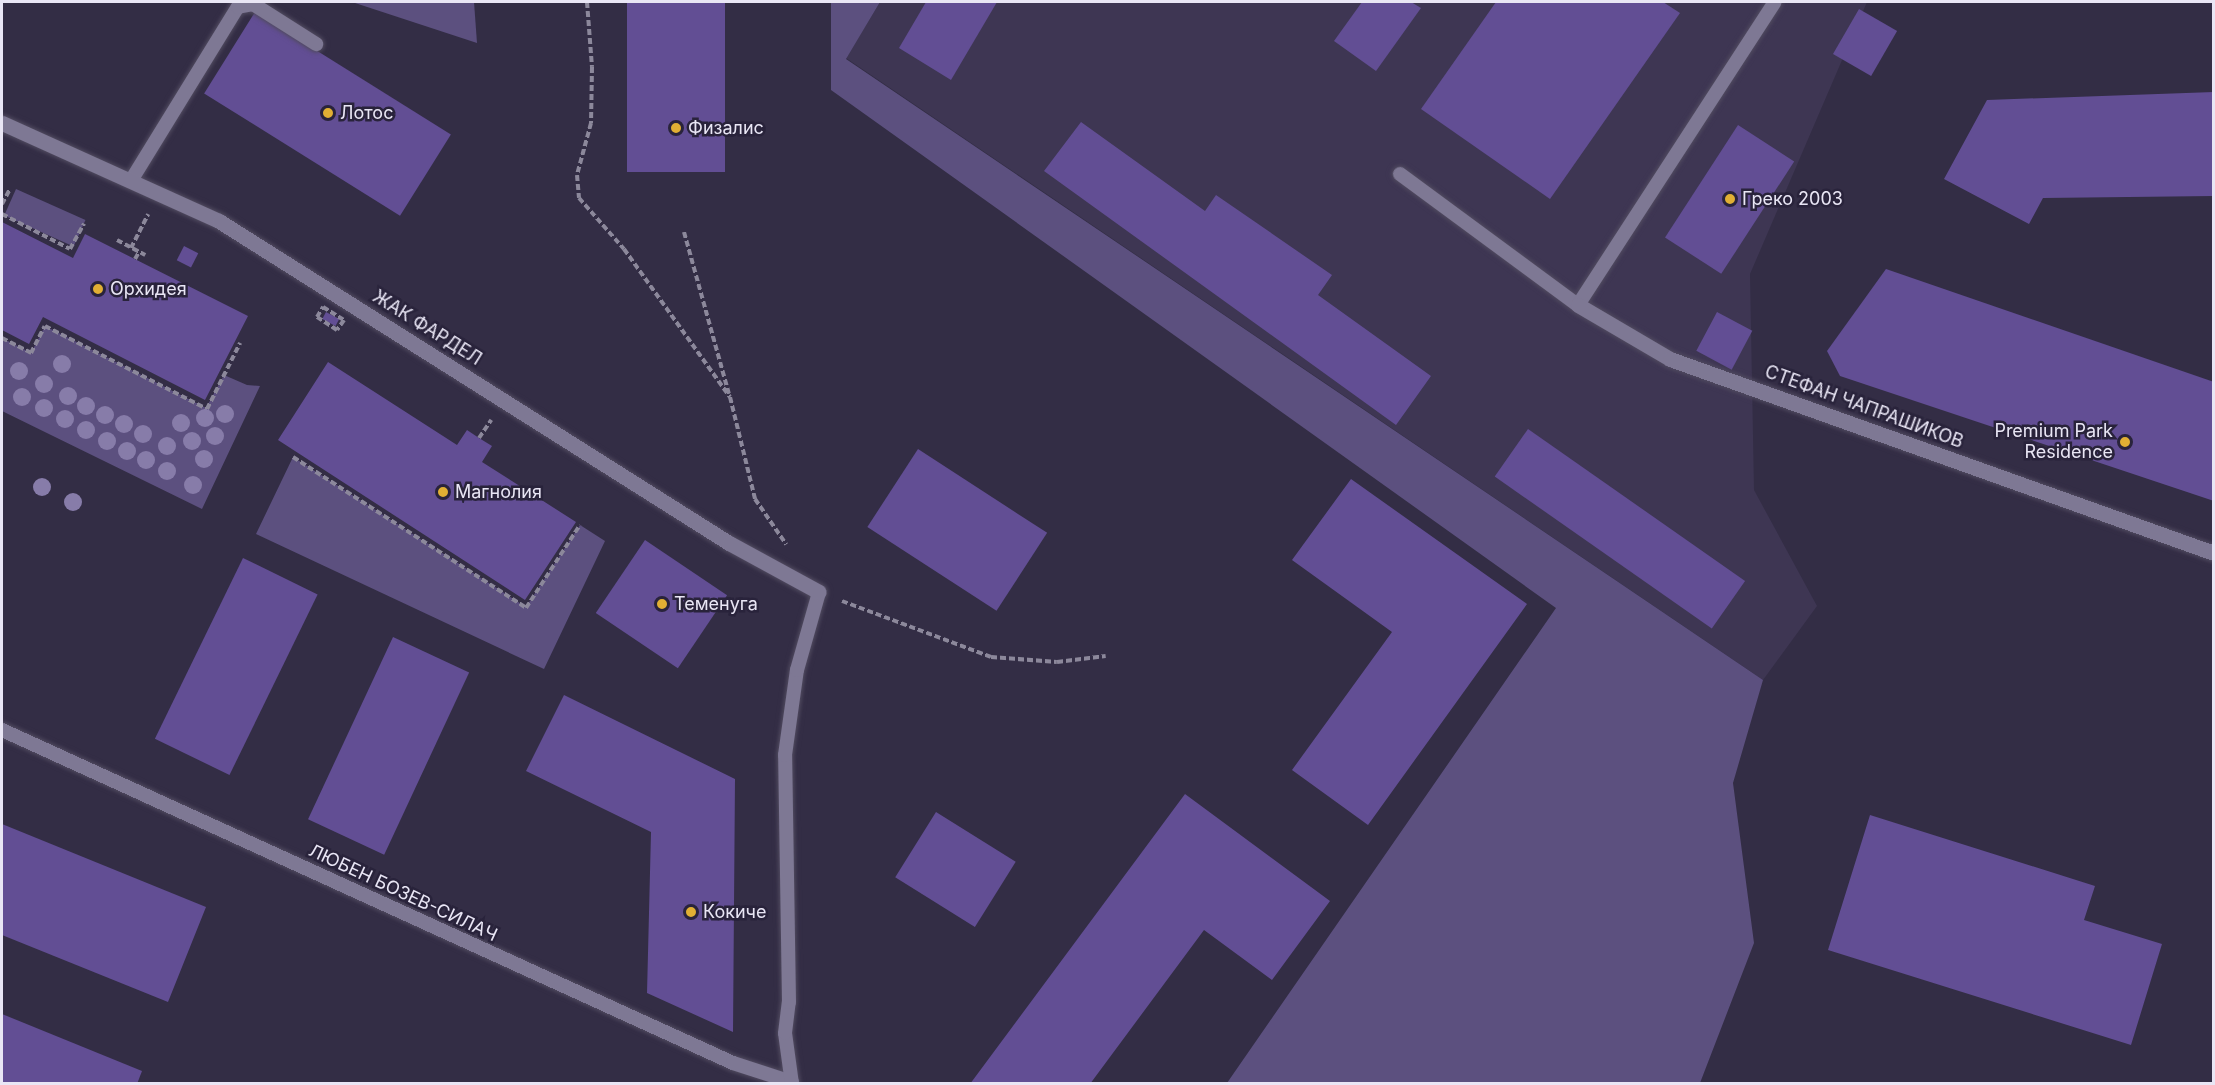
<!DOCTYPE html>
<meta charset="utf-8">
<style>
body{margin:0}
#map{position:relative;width:2215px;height:1085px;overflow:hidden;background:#332d45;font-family:Inter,sans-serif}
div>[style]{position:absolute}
.built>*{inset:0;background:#3e3653}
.green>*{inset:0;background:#5c507f;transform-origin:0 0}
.building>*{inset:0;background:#624e94;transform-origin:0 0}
.path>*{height:4px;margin-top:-2px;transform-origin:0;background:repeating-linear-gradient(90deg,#8c889b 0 6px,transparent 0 9px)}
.roads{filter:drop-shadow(0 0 2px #514b60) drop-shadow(0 0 2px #514b60)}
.lane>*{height:14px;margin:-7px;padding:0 7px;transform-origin:7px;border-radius:7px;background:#7e7894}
.street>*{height:15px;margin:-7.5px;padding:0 7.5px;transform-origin:7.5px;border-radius:7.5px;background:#7e7894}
.trees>*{width:18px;height:18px;margin:-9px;border-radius:50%;background:#877ca9}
.dots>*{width:16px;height:16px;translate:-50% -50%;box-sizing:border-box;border:3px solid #29233b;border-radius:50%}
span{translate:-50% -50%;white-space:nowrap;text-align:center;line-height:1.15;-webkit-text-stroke:5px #29233b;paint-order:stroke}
.poi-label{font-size:18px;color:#e9e6f5}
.left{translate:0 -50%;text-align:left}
.right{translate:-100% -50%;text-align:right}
.street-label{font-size:18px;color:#e9e6f5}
.frame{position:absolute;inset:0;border:3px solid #e9e6f5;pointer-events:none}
</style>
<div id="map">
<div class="built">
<i style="clip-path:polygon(880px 2px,1867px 2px,1750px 274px,1754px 490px,1817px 606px,1763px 680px,846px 58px)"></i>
</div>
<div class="green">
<i style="clip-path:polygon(352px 2px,474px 2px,477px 43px)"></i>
<i style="clip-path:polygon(831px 2px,880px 2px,846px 59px,1763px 680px,1733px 783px,1754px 943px,1700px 1083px,1227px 1083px,1556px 608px,831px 90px)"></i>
<i style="left:16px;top:189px;width:76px;height:29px;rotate:24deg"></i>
<i style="clip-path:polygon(45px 326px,206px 408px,224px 375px,247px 385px,260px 386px,202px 509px,2px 411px,2px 338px,31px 353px)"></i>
<i style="clip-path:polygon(293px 457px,526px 607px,580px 525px,605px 541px,544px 669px,256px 534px)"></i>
</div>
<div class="building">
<i style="left:627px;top:2px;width:98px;height:170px"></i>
<i style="clip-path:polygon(926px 2px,997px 2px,951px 80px,899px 48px)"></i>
<i style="clip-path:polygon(1362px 2px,1411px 2px,1421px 8px,1376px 71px,1334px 41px)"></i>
<i style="clip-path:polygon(1496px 2px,1663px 2px,1680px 13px,1550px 199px,1421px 109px)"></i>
<i style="left:1859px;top:9px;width:44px;height:52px;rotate:30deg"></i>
<i style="left:255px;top:12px;width:231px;height:96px;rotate:32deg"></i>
<i style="clip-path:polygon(2214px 92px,2214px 196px,2043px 198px,2029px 224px,1944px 179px,1987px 100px)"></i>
<i style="clip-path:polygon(1081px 122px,1205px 211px,1216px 195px,1332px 275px,1318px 295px,1431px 376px,1396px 425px,1044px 171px)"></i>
<i style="left:1738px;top:125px;width:67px;height:134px;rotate:33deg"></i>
<i style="clip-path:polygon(2px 222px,73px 258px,85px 234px,248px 316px,205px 400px,43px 317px,29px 344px,2px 330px)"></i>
<i style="left:184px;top:246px;width:16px;height:16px;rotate:27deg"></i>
<i style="clip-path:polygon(1886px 269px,2214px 382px,2214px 501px,1840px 376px,1827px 351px)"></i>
<i style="left:326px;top:312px;width:15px;height:8px;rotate:28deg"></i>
<i style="left:1717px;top:312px;width:40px;height:44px;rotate:28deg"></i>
<i style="clip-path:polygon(328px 362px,457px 445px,467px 430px,479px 438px,492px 446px,482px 462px,576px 522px,525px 600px,278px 440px)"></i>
<i style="left:1528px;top:429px;width:265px;height:58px;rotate:35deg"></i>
<i style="left:918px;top:449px;width:154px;height:93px;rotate:33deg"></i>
<i style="clip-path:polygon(1351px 479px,1527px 604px,1368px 825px,1292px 770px,1392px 632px,1292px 560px)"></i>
<i style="left:645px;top:540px;width:99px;height:88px;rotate:34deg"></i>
<i style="left:243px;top:558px;width:83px;height:201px;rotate:26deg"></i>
<i style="left:393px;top:637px;width:84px;height:201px;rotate:25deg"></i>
<i style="clip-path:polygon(564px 695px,735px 779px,733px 1032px,647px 993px,651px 832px,526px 771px)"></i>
<i style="clip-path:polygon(1185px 794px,1330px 901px,1272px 980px,1204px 930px,1090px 1084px,970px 1084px)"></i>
<i style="left:936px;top:812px;width:94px;height:77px;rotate:32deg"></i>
<i style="clip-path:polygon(1870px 815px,2095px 886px,2084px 920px,2162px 944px,2131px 1045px,1828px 950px)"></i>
<i style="clip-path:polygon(2px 824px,206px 907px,168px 1002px,2px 935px)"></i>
<i style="clip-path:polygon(2px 1014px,142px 1071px,137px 1084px,2px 1084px)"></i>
</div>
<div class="path">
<i style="left:587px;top:2px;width:65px;rotate:85.6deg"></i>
<i style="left:592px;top:67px;width:56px;rotate:91deg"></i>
<i style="left:591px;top:123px;width:54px;rotate:105.1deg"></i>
<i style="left:577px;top:175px;width:23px;rotate:85deg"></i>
<i style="left:579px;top:198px;width:68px;rotate:48.6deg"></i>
<i style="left:624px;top:249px;width:182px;rotate:54.4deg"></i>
<i style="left:730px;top:397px;width:105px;rotate:76.2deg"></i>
<i style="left:755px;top:499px;width:55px;rotate:55.4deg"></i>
<i style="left:2px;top:204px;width:17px;rotate:-62deg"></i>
<i style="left:2px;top:214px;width:76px;rotate:27.2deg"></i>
<i style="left:70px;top:249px;width:29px;rotate:-61deg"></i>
<i style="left:684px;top:232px;width:168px;rotate:74.5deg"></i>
<i style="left:117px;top:240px;width:32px;rotate:28deg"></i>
<i style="left:131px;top:248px;width:38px;rotate:-63deg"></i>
<i style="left:135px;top:259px;width:8px;rotate:-60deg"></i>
<i style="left:323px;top:307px;width:25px;rotate:32deg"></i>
<i style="left:344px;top:320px;width:12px;rotate:125deg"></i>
<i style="left:337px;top:330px;width:24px;rotate:-147deg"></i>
<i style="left:317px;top:317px;width:12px;rotate:-59deg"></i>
<i style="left:2px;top:338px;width:33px;rotate:27deg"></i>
<i style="left:31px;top:353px;width:30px;rotate:-63deg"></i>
<i style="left:45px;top:326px;width:182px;rotate:27.1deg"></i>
<i style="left:207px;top:409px;width:74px;rotate:-63.4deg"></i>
<i style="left:479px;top:438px;width:22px;rotate:-56deg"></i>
<i style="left:293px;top:457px;width:278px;rotate:32.9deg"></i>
<i style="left:526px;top:608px;width:99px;rotate:-57deg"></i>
<i style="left:842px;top:601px;width:159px;rotate:20.6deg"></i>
<i style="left:991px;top:657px;width:66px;rotate:4.3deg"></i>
<i style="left:1057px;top:662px;width:49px;rotate:-7deg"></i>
</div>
<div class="roads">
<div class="lane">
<i style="left:1400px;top:174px;width:221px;rotate:36.4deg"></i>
<i style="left:1578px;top:305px;width:361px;rotate:-57deg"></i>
<i style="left:132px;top:179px;width:202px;rotate:-58.4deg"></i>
<i style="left:238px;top:7px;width:15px;rotate:-11deg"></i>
<i style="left:253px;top:4px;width:75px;rotate:32.4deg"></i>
<i style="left:2px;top:730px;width:803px;rotate:24.49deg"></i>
<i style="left:733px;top:1063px;width:62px;rotate:17.9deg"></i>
<i style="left:792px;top:1084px;width:51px;rotate:-97.8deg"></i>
<i style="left:785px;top:1033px;width:31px;rotate:-83deg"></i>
<i style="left:789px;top:1002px;width:247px;rotate:-90.9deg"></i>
<i style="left:785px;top:755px;width:86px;rotate:-82deg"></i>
<i style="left:797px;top:670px;width:81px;rotate:-74.2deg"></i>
</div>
<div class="street">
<i style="left:2px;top:123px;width:238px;rotate:24.3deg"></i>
<i style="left:219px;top:221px;width:603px;rotate:32.27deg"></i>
<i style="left:729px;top:543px;width:102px;rotate:28.6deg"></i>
<i style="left:1578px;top:305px;width:107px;rotate:30.4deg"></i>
<i style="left:1670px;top:359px;width:578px;rotate:19.63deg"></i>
</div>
</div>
<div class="trees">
<i style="left:62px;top:364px"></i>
<i style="left:19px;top:371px"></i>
<i style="left:44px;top:384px"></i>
<i style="left:68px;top:396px"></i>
<i style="left:22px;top:397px"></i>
<i style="left:86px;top:406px"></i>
<i style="left:44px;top:408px"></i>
<i style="left:225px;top:414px"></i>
<i style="left:105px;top:415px"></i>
<i style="left:205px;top:418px"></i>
<i style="left:65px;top:419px"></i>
<i style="left:181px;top:423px"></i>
<i style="left:124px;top:424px"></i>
<i style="left:86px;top:430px"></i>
<i style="left:143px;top:434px"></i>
<i style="left:215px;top:436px"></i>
<i style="left:107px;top:441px"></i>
<i style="left:192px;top:441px"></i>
<i style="left:167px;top:446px"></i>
<i style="left:127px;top:451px"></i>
<i style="left:204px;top:459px"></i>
<i style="left:146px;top:460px"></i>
<i style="left:167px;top:471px"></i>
<i style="left:193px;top:485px"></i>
<i style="left:42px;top:487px"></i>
<i style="left:73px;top:502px"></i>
</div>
<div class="dots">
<i style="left:328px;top:113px;background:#e1af34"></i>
<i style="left:676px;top:128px;background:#e1af34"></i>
<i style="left:1730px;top:199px;background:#e1af34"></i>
<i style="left:98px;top:289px;background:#e1af34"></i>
<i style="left:2125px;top:442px;background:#e1af34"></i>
<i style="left:443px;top:492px;background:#e1af34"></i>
<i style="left:662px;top:604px;background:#e1af34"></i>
<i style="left:691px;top:912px;background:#e1af34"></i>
</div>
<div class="poi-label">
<span class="left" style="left:340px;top:113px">Лотос</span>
<span class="left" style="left:688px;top:128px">Физалис</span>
<span class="left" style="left:1742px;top:199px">Греко 2003</span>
<span class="left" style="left:110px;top:289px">Орхидея</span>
<span class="right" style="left:2113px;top:442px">Premium Park<br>Residence</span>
<span class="left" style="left:455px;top:492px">Магнолия</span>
<span class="left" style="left:674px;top:604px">Теменуга</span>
<span class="left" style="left:703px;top:912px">Кокиче</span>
</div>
<div class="street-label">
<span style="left:427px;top:328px;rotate:32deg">ЖАК ФАРДЕЛ</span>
<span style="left:1864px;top:407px;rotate:20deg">СТЕФАН ЧАПРАШИКОВ</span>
<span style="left:403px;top:893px;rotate:25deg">ЛЮБЕН БОЗЕВ-СИЛАЧ</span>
</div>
<div class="frame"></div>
</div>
